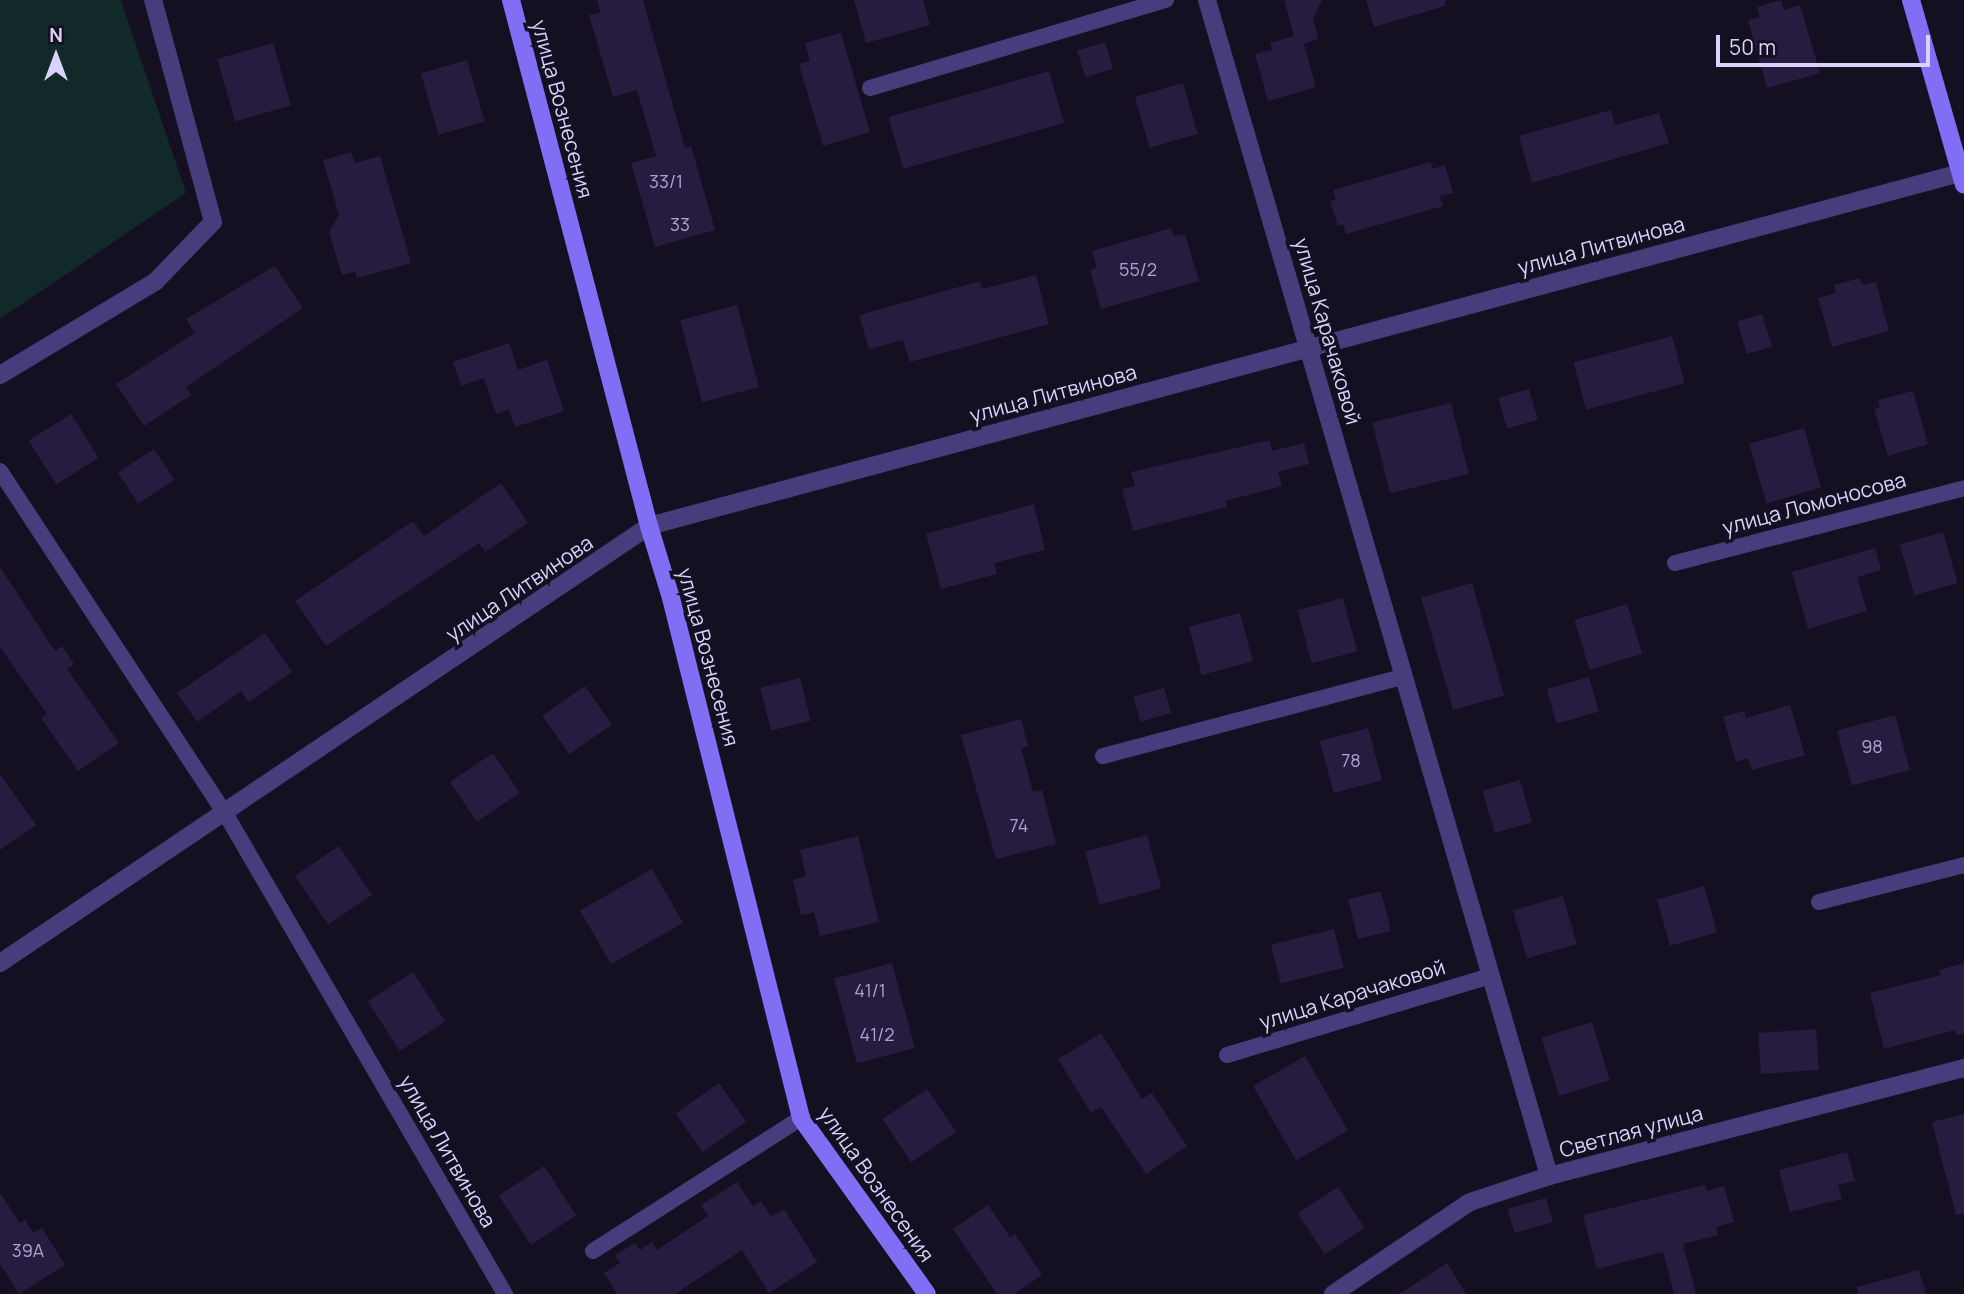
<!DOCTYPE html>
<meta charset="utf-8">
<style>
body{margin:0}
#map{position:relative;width:1964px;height:1294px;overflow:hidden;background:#140f21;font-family:Manrope,sans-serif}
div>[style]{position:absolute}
.green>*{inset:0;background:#12292a}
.building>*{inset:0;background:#271c40;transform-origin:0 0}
.lane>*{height:16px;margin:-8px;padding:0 8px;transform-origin:8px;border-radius:8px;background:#463d7c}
.street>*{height:18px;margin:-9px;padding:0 9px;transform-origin:9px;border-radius:9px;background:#463d7c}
.secondary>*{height:18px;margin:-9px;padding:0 9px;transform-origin:9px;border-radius:9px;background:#806ff5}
span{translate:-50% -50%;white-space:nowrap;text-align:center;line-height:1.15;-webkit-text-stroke:7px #140f21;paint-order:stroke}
.number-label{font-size:18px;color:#ada4cd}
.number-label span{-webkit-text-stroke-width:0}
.street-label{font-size:21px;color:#dad1fc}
.north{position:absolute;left:21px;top:21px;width:70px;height:70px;-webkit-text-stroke:5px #140f21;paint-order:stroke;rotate:0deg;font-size:19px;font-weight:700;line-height:28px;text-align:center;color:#dad1fc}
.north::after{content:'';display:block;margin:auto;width:24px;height:32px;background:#dad1fc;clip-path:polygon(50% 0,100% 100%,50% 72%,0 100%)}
.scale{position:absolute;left:1716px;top:35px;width:214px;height:32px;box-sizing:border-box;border:4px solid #dad1fc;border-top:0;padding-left:9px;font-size:21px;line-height:24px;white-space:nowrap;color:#dad1fc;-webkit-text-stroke:5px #140f21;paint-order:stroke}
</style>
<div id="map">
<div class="green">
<i style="clip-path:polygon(0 0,121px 0,186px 193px,0 319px)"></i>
</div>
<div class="building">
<i style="clip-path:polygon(597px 0,643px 0,685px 148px,691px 146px,715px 230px,655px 247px,631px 163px,656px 156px,637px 90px,613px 97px,589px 15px,600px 12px)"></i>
<i style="clip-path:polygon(854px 0,923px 0,930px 25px,866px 43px)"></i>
<i style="clip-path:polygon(1284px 0,1322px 0,1313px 18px,1318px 39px,1304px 44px,1316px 87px,1268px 101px,1255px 54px,1272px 50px,1270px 43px,1294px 36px)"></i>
<i style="clip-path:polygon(1366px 0,1445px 0,1445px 6px,1374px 27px)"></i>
<i style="clip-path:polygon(1781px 0,1784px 10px,1800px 5px,1820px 73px,1767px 88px,1748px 20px,1760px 17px,1757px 7px)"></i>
<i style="clip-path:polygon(841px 33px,870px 132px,823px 146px,799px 64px,810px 61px,805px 43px)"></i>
<i style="left:1105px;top:42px;width:28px;height:29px;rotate:73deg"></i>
<i style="left:273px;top:43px;width:65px;height:58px;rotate:74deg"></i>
<i style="left:467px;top:60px;width:64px;height:48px;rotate:74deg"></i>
<i style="left:1049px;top:71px;width:54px;height:167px;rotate:74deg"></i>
<i style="left:1183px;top:83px;width:53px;height:50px;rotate:74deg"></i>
<i style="clip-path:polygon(1611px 110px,1615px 125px,1659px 113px,1669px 143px,1532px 183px,1519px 136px)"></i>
<i style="clip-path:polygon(351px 152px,355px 163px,380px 156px,411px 263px,357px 278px,355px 272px,342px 275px,329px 232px,339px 215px,323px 160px)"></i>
<i style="clip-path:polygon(1431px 162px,1432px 169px,1445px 165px,1453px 193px,1440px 196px,1443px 206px,1346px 234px,1343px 224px,1338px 226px,1330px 201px,1336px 200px,1333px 190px)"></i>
<i style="clip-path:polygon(1171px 228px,1174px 236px,1185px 234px,1199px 281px,1101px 309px,1090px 270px,1097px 268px,1092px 251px)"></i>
<i style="clip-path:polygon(275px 266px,303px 308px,186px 387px,191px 395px,144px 426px,116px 384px,195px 333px,186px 319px)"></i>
<i style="clip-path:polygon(1036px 275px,1049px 324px,910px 362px,903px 340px,869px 349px,859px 315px,980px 281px,982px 289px)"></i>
<i style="clip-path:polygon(1860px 278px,1862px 285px,1876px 282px,1889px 331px,1832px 347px,1818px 298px,1836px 293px,1834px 285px)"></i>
<i style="left:737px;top:305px;width:85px;height:59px;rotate:75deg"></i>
<i style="left:1762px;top:314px;width:34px;height:26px;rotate:73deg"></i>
<i style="left:1672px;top:336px;width:49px;height:102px;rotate:75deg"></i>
<i style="clip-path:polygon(509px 343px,518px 370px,547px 360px,564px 411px,515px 427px,509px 410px,496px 414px,484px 378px,461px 386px,453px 362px)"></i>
<i style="left:1529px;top:389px;width:32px;height:32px;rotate:74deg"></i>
<i style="clip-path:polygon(1913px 391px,1928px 444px,1888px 456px,1874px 409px,1880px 407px,1878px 400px)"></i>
<i style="left:1451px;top:403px;width:73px;height:81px;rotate:76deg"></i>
<i style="left:71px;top:414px;width:52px;height:50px;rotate:58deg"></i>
<i style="left:1804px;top:428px;width:62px;height:57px;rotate:74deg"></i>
<i style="clip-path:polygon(1270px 440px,1272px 451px,1304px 443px,1309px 464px,1278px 472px,1282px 486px,1225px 501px,1227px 507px,1133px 531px,1122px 489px,1135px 486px,1131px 472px)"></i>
<i style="left:154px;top:449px;width:37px;height:43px;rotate:57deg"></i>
<i style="clip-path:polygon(501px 483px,528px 523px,485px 552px,479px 543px,326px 646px,295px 601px,413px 521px,424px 536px)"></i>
<i style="clip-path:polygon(1034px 504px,1045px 550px,994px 563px,997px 574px,941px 589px,926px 534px)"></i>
<i style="left:1943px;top:532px;width:53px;height:45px;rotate:74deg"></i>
<i style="clip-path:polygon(1875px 548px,1881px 570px,1857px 577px,1867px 611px,1808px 629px,1792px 572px)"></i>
<i style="clip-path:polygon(0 567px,55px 651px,62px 646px,74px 664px,67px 669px,119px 743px,78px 771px,41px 718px,47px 714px,0 647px)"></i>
<i style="left:1472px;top:583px;width:117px;height:53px;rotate:74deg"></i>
<i style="left:1343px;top:598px;width:55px;height:47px;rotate:75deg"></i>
<i style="left:1627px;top:604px;width:52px;height:55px;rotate:73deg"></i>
<i style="left:1240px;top:613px;width:50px;height:53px;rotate:75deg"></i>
<i style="clip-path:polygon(265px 633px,292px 672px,249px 702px,241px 691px,197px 722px,177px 693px)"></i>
<i style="left:1589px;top:677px;width:36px;height:44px;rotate:74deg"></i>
<i style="left:800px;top:678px;width:44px;height:41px;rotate:76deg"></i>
<i style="left:585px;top:686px;width:47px;height:52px;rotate:55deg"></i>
<i style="left:1164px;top:688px;width:26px;height:32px;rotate:74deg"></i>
<i style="clip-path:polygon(1790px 705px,1805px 755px,1752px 770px,1748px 758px,1736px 762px,1723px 717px,1744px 711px,1746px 718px)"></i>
<i style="left:1895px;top:715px;width:57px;height:60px;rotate:75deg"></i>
<i style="clip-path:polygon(1021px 719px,1028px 746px,1021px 748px,1033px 792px,1042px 790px,1056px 844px,996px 859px,961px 735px)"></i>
<i style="left:1368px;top:728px;width:54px;height:50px;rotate:75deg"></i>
<i style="left:493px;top:753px;width:48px;height:52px;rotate:56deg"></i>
<i style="clip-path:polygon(0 774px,36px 825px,0 850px)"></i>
<i style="left:1520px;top:780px;width:44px;height:39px;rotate:74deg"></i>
<i style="left:1147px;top:835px;width:55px;height:64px;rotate:75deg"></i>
<i style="clip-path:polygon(858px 836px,879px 922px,820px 936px,814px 912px,801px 915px,793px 880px,806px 876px,800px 850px)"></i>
<i style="left:339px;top:846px;width:59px;height:53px;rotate:56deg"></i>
<i style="left:652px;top:869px;width:62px;height:83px;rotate:60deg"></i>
<i style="left:1704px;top:886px;width:48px;height:49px;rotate:74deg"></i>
<i style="left:1381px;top:891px;width:41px;height:34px;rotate:76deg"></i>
<i style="left:1563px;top:896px;width:50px;height:52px;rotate:74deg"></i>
<i style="left:1334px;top:929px;width:40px;height:65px;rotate:76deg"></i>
<i style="left:892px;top:963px;width:88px;height:60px;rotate:75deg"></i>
<i style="clip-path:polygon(1964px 963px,1964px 1034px,1956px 1035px,1955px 1030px,1884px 1049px,1870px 993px,1941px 975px,1939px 970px)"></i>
<i style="left:413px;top:972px;width:59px;height:54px;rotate:57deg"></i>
<i style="left:1592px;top:1022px;width:61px;height:53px;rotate:73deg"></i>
<i style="left:1816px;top:1029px;width:41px;height:58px;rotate:86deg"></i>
<i style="clip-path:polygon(1101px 1033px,1142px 1099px,1152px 1093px,1187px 1146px,1146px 1174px,1101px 1107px,1091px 1113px,1058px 1059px)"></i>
<i style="left:1305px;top:1056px;width:86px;height:60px;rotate:60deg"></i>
<i style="left:719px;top:1083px;width:47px;height:53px;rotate:55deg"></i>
<i style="left:927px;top:1089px;width:52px;height:54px;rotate:56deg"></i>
<i style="clip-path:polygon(1964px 1114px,1964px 1214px,1956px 1215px,1932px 1122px)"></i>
<i style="clip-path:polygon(1847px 1152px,1855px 1181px,1838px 1185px,1842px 1199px,1790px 1212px,1779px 1170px)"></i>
<i style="left:544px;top:1166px;width:59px;height:54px;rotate:57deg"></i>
<i style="clip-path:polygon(737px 1182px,753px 1206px,761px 1201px,771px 1217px,784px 1209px,817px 1262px,769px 1293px,742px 1250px,675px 1294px,617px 1294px,604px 1273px,620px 1263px,615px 1255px,635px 1243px,640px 1250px,652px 1242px,657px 1250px,708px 1216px,701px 1205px)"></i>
<i style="clip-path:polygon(1705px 1185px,1707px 1191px,1724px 1186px,1734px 1222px,1716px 1227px,1718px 1235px,1683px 1244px,1696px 1294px,1674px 1294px,1663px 1252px,1597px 1269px,1583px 1215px)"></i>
<i style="left:1338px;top:1187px;width:49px;height:48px;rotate:57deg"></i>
<i style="clip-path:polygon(0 1193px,20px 1223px,25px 1220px,33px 1233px,42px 1228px,65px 1265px,19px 1294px,0 1264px)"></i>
<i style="left:1546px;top:1198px;width:25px;height:40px;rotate:74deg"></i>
<i style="clip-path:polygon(988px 1205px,1010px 1237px,1015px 1234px,1042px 1275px,1014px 1294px,997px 1294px,953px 1229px)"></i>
<i style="clip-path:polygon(1447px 1263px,1466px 1294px,1399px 1294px)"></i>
<i style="clip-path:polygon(1919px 1270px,1926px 1294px,1858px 1294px,1857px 1287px)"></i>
</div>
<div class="lane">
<i style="left:870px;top:88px;width:309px;rotate:-16.6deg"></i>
<i style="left:0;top:471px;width:409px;rotate:56.7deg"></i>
<i style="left:225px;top:813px;width:557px;rotate:59.8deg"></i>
<i style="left:1675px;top:563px;width:299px;rotate:-14.5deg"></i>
<i style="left:1103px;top:756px;width:312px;rotate:-14.8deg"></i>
<i style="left:1819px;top:902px;width:150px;rotate:-14.3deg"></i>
<i style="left:1227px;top:1055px;width:275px;rotate:-16.7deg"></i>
<i style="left:593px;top:1251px;width:247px;rotate:-32.6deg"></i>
</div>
<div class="street">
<i style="left:1207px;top:0;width:1225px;rotate:73.78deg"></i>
<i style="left:0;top:375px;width:181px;rotate:-31deg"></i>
<i style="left:155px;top:282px;width:83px;rotate:-46deg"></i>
<i style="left:213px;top:222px;width:230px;rotate:-105.1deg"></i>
<i style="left:0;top:963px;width:782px;rotate:-33.95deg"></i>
<i style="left:649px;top:526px;width:1362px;rotate:-15.07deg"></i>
<i style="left:1333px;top:1294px;width:165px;rotate:-33.9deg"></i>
<i style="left:1470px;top:1202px;width:83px;rotate:-18.2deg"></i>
<i style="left:1549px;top:1176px;width:429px;rotate:-14.6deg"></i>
</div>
<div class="secondary">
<i style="left:511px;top:0;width:544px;rotate:75.3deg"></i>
<i style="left:649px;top:526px;width:75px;rotate:73deg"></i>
<i style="left:671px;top:598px;width:536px;rotate:75.96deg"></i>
<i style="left:801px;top:1118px;width:216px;rotate:54.4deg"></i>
<i style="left:1911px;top:0;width:192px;rotate:74deg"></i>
</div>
<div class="number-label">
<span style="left:666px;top:181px">33/1</span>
<span style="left:680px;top:224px">33</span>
<span style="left:1138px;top:269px">55/2</span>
<span style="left:1872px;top:746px">98</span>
<span style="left:1351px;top:760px">78</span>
<span style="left:1019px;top:825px">74</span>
<span style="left:870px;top:990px">41/1</span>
<span style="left:877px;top:1034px">41/2</span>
<span style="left:28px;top:1250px">39А</span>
</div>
<div class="street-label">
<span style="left:563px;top:109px;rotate:75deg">улица Вознесения</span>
<span style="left:1601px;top:245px;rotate:-15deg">улица Литвинова</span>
<span style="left:1328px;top:331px;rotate:74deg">улица Карачаковой</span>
<span style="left:1053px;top:393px;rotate:-15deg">улица Литвинова</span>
<span style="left:1814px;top:503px;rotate:-15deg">улица Ломоносова</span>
<span style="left:519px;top:588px;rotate:-34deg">улица Литвинова</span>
<span style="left:709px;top:657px;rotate:75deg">улица Вознесения</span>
<span style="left:1352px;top:994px;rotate:-17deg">улица Карачаковой</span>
<span style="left:1631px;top:1131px;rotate:-15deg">Светлая улица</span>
<span style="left:448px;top:1151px;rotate:60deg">улица Литвинова</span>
<span style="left:877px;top:1184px;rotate:55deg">улица Вознесения</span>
</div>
<div class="north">N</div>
<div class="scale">50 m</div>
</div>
